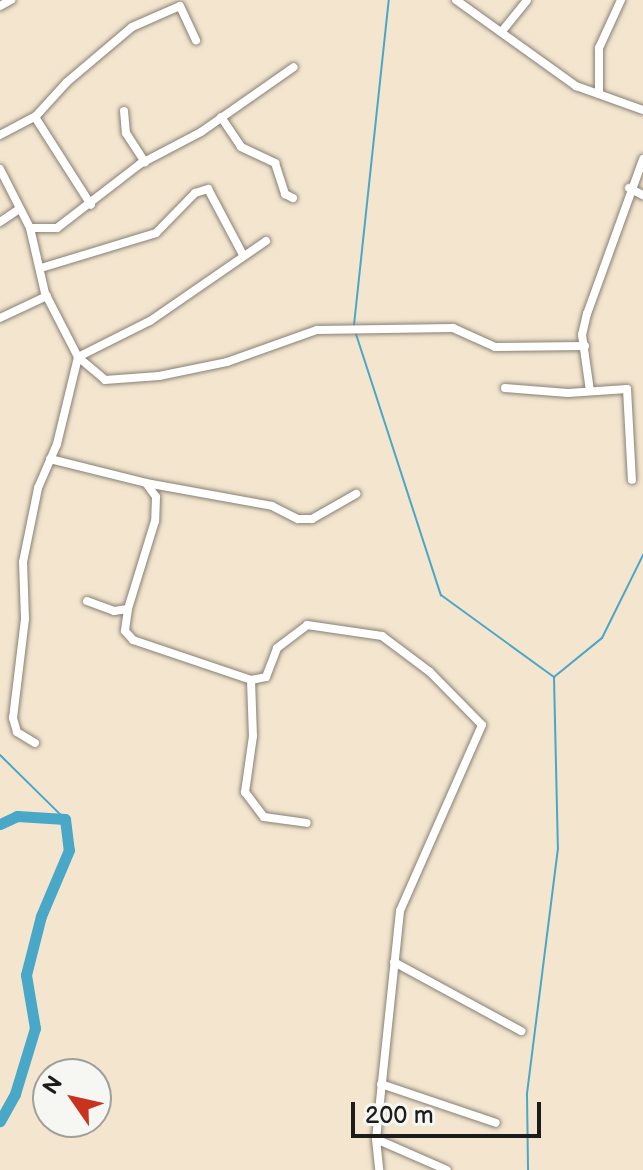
<!DOCTYPE html>
<style>
body{margin:0}
#map{position:relative;width:643px;height:1170px;overflow:hidden;background:#f3e5ce;font-family:"Balsamiq Sans",sans-serif}
div>[style]{position:absolute}
.stream>*{height:2px;margin:-1px;padding:0 1px;transform-origin:1px;border-radius:1px;background:#49a7c8}
.river>*{height:11px;margin:-5.5px;padding:0 5.5px;transform-origin:5.5px;border-radius:5.5px;background:#49a7c8}
.roads{filter:drop-shadow(0 0 2px #888075) drop-shadow(0 0 2px #888075)}
.street>*{height:8px;margin:-4px;padding:0 4px;transform-origin:4px;border-radius:4px;background:#fff}
span{translate:-50% -50%;white-space:nowrap;text-align:center;line-height:1.15;-webkit-text-stroke:8px #f6f6f2;paint-order:stroke}
.north{position:absolute;left:32px;top:1058px;width:80px;height:80px;box-sizing:border-box;background:#f6f6f2;border:2px solid #9f9f9c;border-radius:50%;rotate:304deg;font-size:22px;font-weight:700;line-height:32px;text-align:center;color:#1c1c1c}
.north::after{content:'';display:block;margin:auto;width:28px;height:36px;background:#c8321e;clip-path:polygon(50% 0,100% 100%,50% 72%,0 100%)}
.scale{position:absolute;left:351px;top:1102px;width:190px;height:36px;box-sizing:border-box;border:4px solid #1c1c1c;border-top:0;padding-left:10px;font-size:24px;line-height:28px;white-space:nowrap;color:#1c1c1c;-webkit-text-stroke:6px #f6f6f2;paint-order:stroke}
</style>
<div id="map">
<div class="stream">
<i style="left:354px;top:325px;width:327px;rotate:-83.9deg"></i>
<i style="left:355px;top:331px;width:278px;rotate:72deg"></i>
<i style="left:441px;top:595px;width:140px;rotate:36deg"></i>
<i style="left:554px;top:677px;width:171px;rotate:88.7deg"></i>
<i style="left:558px;top:848px;width:249px;rotate:97.2deg"></i>
<i style="left:527px;top:1095px;width:75px;rotate:89.2deg"></i>
<i style="left:554px;top:677px;width:62px;rotate:-39.1deg"></i>
<i style="left:602px;top:638px;width:93px;rotate:-63.7deg"></i>
<i style="left:0;top:755px;width:91px;rotate:44.6deg"></i>
</div>
<div class="river">
<i style="left:0;top:824px;width:19px;rotate:-25deg"></i>
<i style="left:17px;top:816px;width:48px;rotate:3.6deg"></i>
<i style="left:65px;top:819px;width:31px;rotate:83deg"></i>
<i style="left:69px;top:850px;width:72px;rotate:113deg"></i>
<i style="left:41px;top:916px;width:61px;rotate:104.3deg"></i>
<i style="left:26px;top:975px;width:54px;rotate:80.4deg"></i>
<i style="left:35px;top:1028px;width:69px;rotate:106.9deg"></i>
<i style="left:15px;top:1094px;width:31px;rotate:119deg"></i>
</div>
<div class="roads">
<div class="street">
<i style="left:456px;top:0;width:148px;rotate:35.6deg"></i>
<i style="left:576px;top:86px;width:71px;rotate:19.7deg"></i>
<i style="left:0;top:6px;width:13px;rotate:-29deg"></i>
<i style="left:503px;top:30px;width:38px;rotate:-51deg"></i>
<i style="left:599px;top:94px;width:46px;rotate:-90deg"></i>
<i style="left:599px;top:48px;width:53px;rotate:-65.4deg"></i>
<i style="left:124px;top:111px;width:22px;rotate:85deg"></i>
<i style="left:126px;top:133px;width:35px;rotate:57deg"></i>
<i style="left:35px;top:117px;width:104px;rotate:57.5deg"></i>
<i style="left:221px;top:117px;width:36px;rotate:56deg"></i>
<i style="left:241px;top:147px;width:38px;rotate:25deg"></i>
<i style="left:275px;top:163px;width:33px;rotate:72deg"></i>
<i style="left:285px;top:194px;width:9px;rotate:27deg"></i>
<i style="left:0;top:135px;width:41px;rotate:-27.8deg"></i>
<i style="left:36px;top:116px;width:46px;rotate:-47.6deg"></i>
<i style="left:67px;top:82px;width:85px;rotate:-40.2deg"></i>
<i style="left:132px;top:27px;width:52px;rotate:-23.6deg"></i>
<i style="left:180px;top:6px;width:38px;rotate:65deg"></i>
<i style="left:0;top:169px;width:66px;rotate:63deg"></i>
<i style="left:30px;top:228px;width:67px;rotate:77deg"></i>
<i style="left:45px;top:293px;width:72px;rotate:62.7deg"></i>
<i style="left:78px;top:357px;width:35px;rotate:40deg"></i>
<i style="left:105px;top:380px;width:54px;rotate:-4.2deg"></i>
<i style="left:159px;top:376px;width:69px;rotate:-11.6deg"></i>
<i style="left:227px;top:362px;width:96px;rotate:-19.6deg"></i>
<i style="left:317px;top:330px;width:136px;rotate:-0.8deg"></i>
<i style="left:453px;top:328px;width:46px;rotate:24.3deg"></i>
<i style="left:495px;top:347px;width:90px;rotate:-0.6deg"></i>
<i style="left:629px;top:188px;width:16px;rotate:27deg"></i>
<i style="left:0;top:222px;width:23px;rotate:-34deg"></i>
<i style="left:30px;top:228px;width:27px"></i>
<i style="left:57px;top:228px;width:105px;rotate:-37.6deg"></i>
<i style="left:140px;top:164px;width:69px;rotate:-27.7deg"></i>
<i style="left:201px;top:132px;width:113px;rotate:-35deg"></i>
<i style="left:41px;top:268px;width:120px;rotate:-16.9deg"></i>
<i style="left:156px;top:233px;width:56px;rotate:-45.7deg"></i>
<i style="left:195px;top:193px;width:14px;rotate:-17deg"></i>
<i style="left:208px;top:189px;width:72px;rotate:62deg"></i>
<i style="left:0;top:318px;width:52px;rotate:-25.1deg"></i>
<i style="left:505px;top:388px;width:63px;rotate:4.5deg"></i>
<i style="left:568px;top:393px;width:59px;rotate:-3.9deg"></i>
<i style="left:627px;top:389px;width:91px;rotate:86.9deg"></i>
<i style="left:590px;top:391px;width:57px;rotate:-98.1deg"></i>
<i style="left:582px;top:335px;width:22px;rotate:-77deg"></i>
<i style="left:587px;top:314px;width:165px;rotate:-70.1deg"></i>
<i style="left:50px;top:459px;width:99px;rotate:14deg"></i>
<i style="left:146px;top:483px;width:17px;rotate:54deg"></i>
<i style="left:156px;top:497px;width:24px;rotate:92deg"></i>
<i style="left:155px;top:521px;width:92px;rotate:107.1deg"></i>
<i style="left:128px;top:609px;width:22px;rotate:98deg"></i>
<i style="left:125px;top:631px;width:12px;rotate:48deg"></i>
<i style="left:133px;top:640px;width:125px;rotate:18.7deg"></i>
<i style="left:251px;top:680px;width:15px;rotate:-11deg"></i>
<i style="left:266px;top:677px;width:31px;rotate:-69deg"></i>
<i style="left:277px;top:648px;width:38px;rotate:-37deg"></i>
<i style="left:307px;top:625px;width:76px;rotate:8.3deg"></i>
<i style="left:382px;top:636px;width:60px;rotate:36.9deg"></i>
<i style="left:430px;top:672px;width:74px;rotate:45.5deg"></i>
<i style="left:482px;top:725px;width:203px;rotate:113.8deg"></i>
<i style="left:400px;top:911px;width:229px;rotate:96deg"></i>
<i style="left:376px;top:1139px;width:31px;rotate:84deg"></i>
<i style="left:146px;top:483px;width:128px;rotate:10.3deg"></i>
<i style="left:272px;top:506px;width:29px;rotate:27deg"></i>
<i style="left:298px;top:519px;width:14px"></i>
<i style="left:312px;top:519px;width:51px;rotate:-29.6deg"></i>
<i style="left:87px;top:601px;width:29px;rotate:20deg"></i>
<i style="left:114px;top:611px;width:14px;rotate:-8deg"></i>
<i style="left:251px;top:680px;width:56px;rotate:88deg"></i>
<i style="left:253px;top:736px;width:57px;rotate:98.1deg"></i>
<i style="left:245px;top:792px;width:31px;rotate:53deg"></i>
<i style="left:264px;top:817px;width:43px;rotate:7.9deg"></i>
<i style="left:35px;top:743px;width:21px;rotate:-149deg"></i>
<i style="left:17px;top:732px;width:15px;rotate:-106deg"></i>
<i style="left:13px;top:718px;width:100px;rotate:-83.1deg"></i>
<i style="left:25px;top:619px;width:57px;rotate:-92deg"></i>
<i style="left:23px;top:562px;width:76px;rotate:-78.5deg"></i>
<i style="left:38px;top:488px;width:48px;rotate:-66.6deg"></i>
<i style="left:57px;top:444px;width:89px;rotate:-76.4deg"></i>
<i style="left:78px;top:357px;width:80px;rotate:-26.6deg"></i>
<i style="left:150px;top:321px;width:141px;rotate:-34.6deg"></i>
<i style="left:394px;top:962px;width:145px;rotate:28.5deg"></i>
<i style="left:381px;top:1084px;width:121px;rotate:18.7deg"></i>
<i style="left:376px;top:1139px;width:77px;rotate:23.6deg"></i>
</div>
</div>
<div class="north">N</div>
<div class="scale">200 m</div>
</div>
